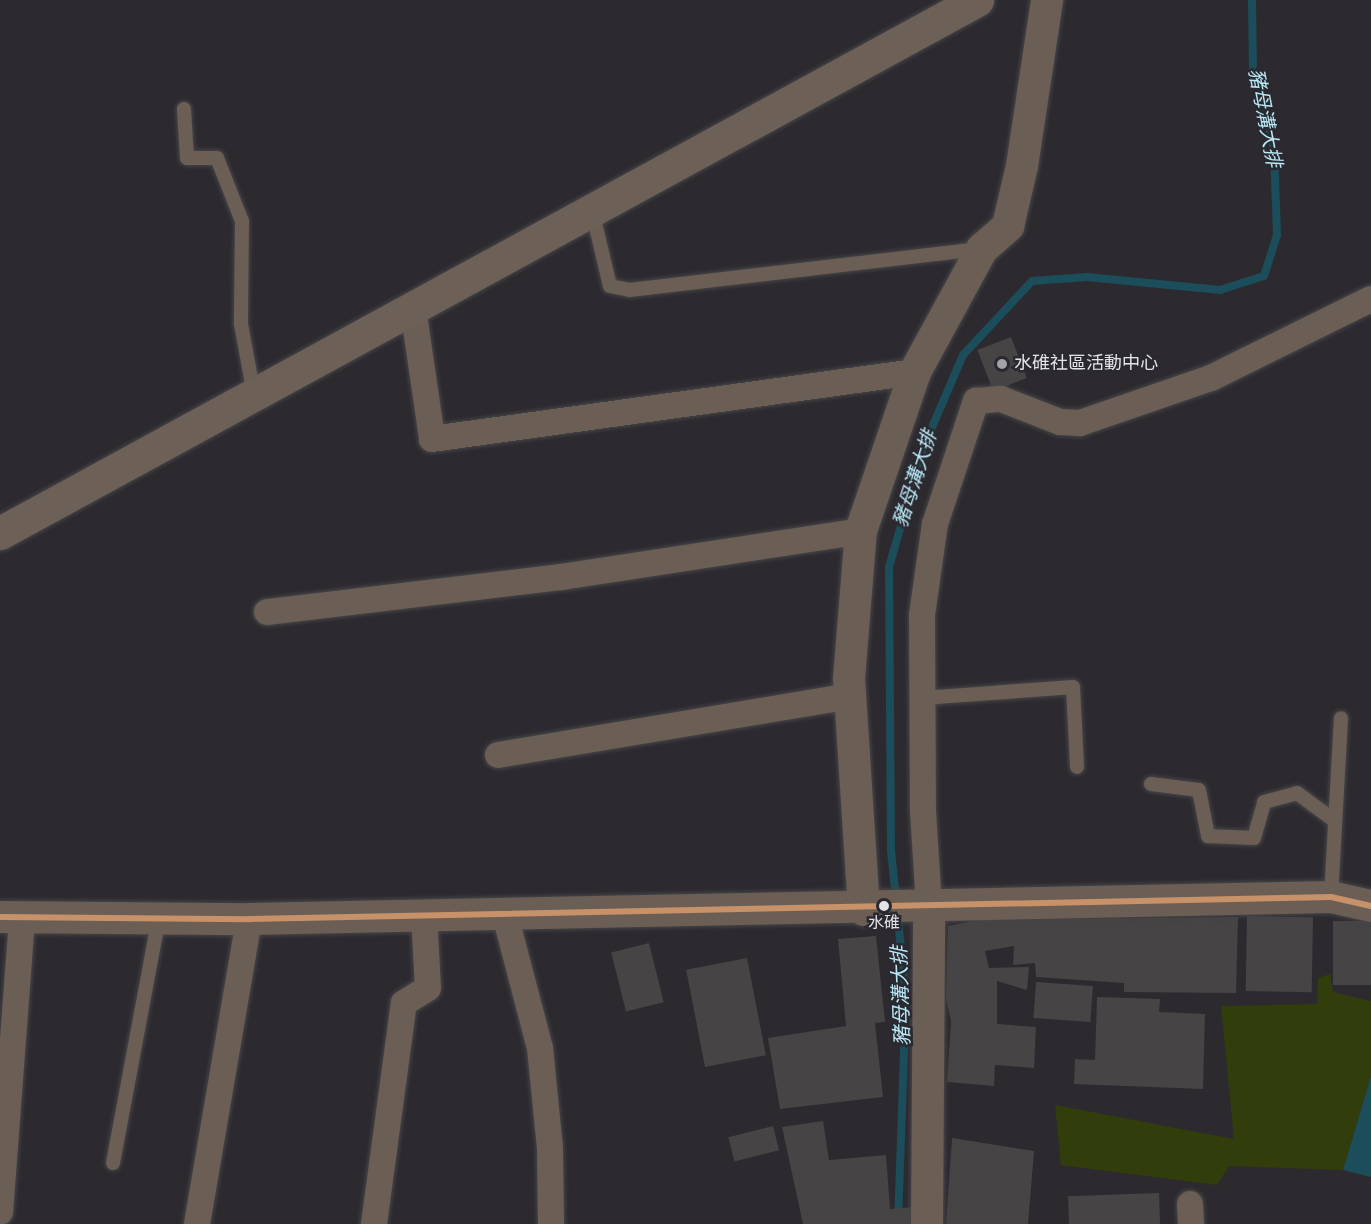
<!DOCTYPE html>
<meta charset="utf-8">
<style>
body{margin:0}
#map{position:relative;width:1371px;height:1224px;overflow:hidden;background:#2c2a2f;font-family:"Sofia Sans Condensed","Noto Sans TC",sans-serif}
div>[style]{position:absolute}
.green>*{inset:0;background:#313d0b}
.water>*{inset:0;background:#1c4d5b}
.stream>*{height:8px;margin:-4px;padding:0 4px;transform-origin:4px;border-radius:4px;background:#1c4d5b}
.building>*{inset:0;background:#464445;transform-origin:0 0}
.roads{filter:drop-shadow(0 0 2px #464548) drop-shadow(0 0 2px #464548)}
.service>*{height:14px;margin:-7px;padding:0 7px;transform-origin:7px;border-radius:7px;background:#6b5e54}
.minor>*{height:26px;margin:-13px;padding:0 13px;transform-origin:13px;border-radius:13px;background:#6b5e54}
.tertiary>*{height:32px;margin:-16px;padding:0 16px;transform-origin:16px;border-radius:16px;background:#6b5e54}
.secondary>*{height:33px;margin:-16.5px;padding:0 16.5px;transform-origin:16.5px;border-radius:16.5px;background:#6d6057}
.bus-1>*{height:6px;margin:-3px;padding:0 3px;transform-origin:3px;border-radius:3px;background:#c7916a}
.dots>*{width:16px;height:16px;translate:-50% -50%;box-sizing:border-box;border:3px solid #2b2930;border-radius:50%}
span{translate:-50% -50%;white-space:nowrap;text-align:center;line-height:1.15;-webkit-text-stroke:5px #2b2930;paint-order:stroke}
.bus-label{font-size:16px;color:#e3e2e6}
.poi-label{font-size:18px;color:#e3e2e6}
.left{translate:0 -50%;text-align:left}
.water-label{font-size:20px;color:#b8e7f5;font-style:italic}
</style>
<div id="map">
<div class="green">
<i style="clip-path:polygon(1330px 974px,1333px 992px,1371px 1001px,1371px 1076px,1343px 1170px,1229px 1166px,1217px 1185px,1061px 1165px,1055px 1105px,1234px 1139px,1221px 1006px,1317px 1004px,1318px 978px)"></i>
</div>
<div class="water">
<i style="clip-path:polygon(1371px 1076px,1371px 1177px,1343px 1170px)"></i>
</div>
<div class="stream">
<i style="left:898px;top:1224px;width:226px;rotate:-88deg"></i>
<i style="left:906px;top:998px;width:148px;rotate:-95.8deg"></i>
<i style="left:891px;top:851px;width:284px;rotate:-90.4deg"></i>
<i style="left:889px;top:567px;width:126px;rotate:-73.9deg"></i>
<i style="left:924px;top:446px;width:99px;rotate:-66.8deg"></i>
<i style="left:963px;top:355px;width:101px;rotate:-47deg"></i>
<i style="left:1032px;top:281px;width:55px;rotate:-4.2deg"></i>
<i style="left:1087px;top:277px;width:134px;rotate:5.6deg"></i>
<i style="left:1220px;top:290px;width:46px;rotate:-17.7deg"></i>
<i style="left:1264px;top:276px;width:43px;rotate:-72.4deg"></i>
<i style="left:1277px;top:235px;width:86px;rotate:-92deg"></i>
<i style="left:1274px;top:149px;width:79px;rotate:-105.4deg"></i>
<i style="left:1253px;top:73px;width:73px;rotate:-90.8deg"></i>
</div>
<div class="building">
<i style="left:1011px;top:337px;width:44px;height:36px;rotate:69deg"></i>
<i style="left:1247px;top:916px;width:66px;height:75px;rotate:1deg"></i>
<i style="clip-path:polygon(1238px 917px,1236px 993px,1124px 992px,1124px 983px,1036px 977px,1035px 963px,1013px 965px,1014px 946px,985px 951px,989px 968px,1029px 967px,1027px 990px,997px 981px,997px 1024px,1036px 1027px,1034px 1068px,995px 1065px,994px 1086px,947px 1082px,951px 1021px,946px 998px,948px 926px,979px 920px)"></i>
<i style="left:1371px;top:921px;width:64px;height:38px;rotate:90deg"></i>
<i style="clip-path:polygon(876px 936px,885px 1022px,875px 1023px,883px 1097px,780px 1109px,768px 1038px,846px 1026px,838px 939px)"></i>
<i style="left:649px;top:943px;width:61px;height:39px;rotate:76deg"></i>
<i style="left:747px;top:958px;width:99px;height:62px;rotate:79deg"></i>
<i style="left:1036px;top:982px;width:57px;height:36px;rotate:4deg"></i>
<i style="clip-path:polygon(1097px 997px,1160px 999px,1159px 1012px,1205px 1014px,1203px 1089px,1074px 1084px,1075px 1059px,1095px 1060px)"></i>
<i style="clip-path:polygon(823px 1121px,829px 1160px,886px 1155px,890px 1209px,914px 1207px,915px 1224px,803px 1224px,782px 1127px)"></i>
<i style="left:773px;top:1126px;width:25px;height:46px;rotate:76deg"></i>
<i style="clip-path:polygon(952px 1138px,1034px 1151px,1028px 1224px,946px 1224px)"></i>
<i style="left:1159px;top:1193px;width:31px;height:91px;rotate:88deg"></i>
</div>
<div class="roads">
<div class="service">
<i style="left:184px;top:109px;width:49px;rotate:86.5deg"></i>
<i style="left:187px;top:158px;width:30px"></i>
<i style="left:217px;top:158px;width:68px;rotate:68.4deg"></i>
<i style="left:242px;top:221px;width:103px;rotate:90.6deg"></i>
<i style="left:241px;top:324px;width:72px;rotate:79.6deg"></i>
<i style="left:592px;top:210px;width:78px;rotate:76.7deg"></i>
<i style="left:610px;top:286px;width:20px;rotate:11deg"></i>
<i style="left:630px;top:290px;width:352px;rotate:-6.7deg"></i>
<i style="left:923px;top:698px;width:150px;rotate:-4.2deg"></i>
<i style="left:1073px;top:687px;width:80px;rotate:87.1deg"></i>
<i style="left:1151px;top:784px;width:48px;rotate:7.1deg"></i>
<i style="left:1199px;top:790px;width:47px;rotate:78.9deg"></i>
<i style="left:1208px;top:836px;width:46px;rotate:2.5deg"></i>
<i style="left:1254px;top:838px;width:37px;rotate:-74deg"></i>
<i style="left:1264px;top:802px;width:34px;rotate:-15deg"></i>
<i style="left:1297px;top:793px;width:47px;rotate:36.4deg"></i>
<i style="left:1331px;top:897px;width:179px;rotate:-86.8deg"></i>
<i style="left:113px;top:1163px;width:249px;rotate:-79.4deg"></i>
</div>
<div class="minor">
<i style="left:413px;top:308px;width:132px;rotate:81.7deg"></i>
<i style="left:432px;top:439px;width:488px;rotate:-7.9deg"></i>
<i style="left:267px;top:612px;width:297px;rotate:-6.8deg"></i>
<i style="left:562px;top:577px;width:303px;rotate:-8.7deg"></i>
<i style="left:498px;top:755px;width:357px;rotate:-9.5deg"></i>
<i style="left:929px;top:906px;width:95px;rotate:-93.6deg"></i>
<i style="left:923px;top:811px;width:196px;rotate:-90.3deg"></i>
<i style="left:922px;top:615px;width:92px;rotate:-81.9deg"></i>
<i style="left:935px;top:524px;width:130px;rotate:-71.6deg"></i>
<i style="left:976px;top:401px;width:25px;rotate:-5deg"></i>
<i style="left:1001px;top:399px;width:63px;rotate:21.3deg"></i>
<i style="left:1060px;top:422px;width:20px;rotate:3deg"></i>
<i style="left:1080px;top:423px;width:139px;rotate:-19deg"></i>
<i style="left:1211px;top:378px;width:178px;rotate:-26.3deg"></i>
<i style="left:504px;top:911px;width:142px;rotate:75.3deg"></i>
<i style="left:540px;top:1048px;width:101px;rotate:84.3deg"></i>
<i style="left:550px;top:1149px;width:75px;rotate:89.2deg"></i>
<i style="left:1190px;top:1204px;width:20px;rotate:87deg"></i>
<i style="left:0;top:1212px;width:296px;rotate:-85.7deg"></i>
<i style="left:197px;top:1224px;width:309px;rotate:-80.3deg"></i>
<i style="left:374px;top:1224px;width:223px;rotate:-82.3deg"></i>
<i style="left:404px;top:1003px;width:28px;rotate:-32deg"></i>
<i style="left:428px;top:988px;width:74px;rotate:-93.1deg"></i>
</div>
<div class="tertiary">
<i style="left:864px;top:910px;width:231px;rotate:-93.7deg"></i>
<i style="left:849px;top:679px;width:148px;rotate:-85.4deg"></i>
<i style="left:861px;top:531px;width:168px;rotate:-71.2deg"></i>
<i style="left:915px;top:372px;width:140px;rotate:-61.4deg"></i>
<i style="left:982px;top:249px;width:35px;rotate:-41deg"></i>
<i style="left:1008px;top:226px;width:62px;rotate:-76.9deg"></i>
<i style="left:1022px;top:166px;width:168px;rotate:-81.4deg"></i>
<i style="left:0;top:917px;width:249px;rotate:0.5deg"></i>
<i style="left:249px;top:919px;width:1082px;rotate:-1.16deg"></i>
<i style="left:1331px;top:897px;width:41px;rotate:12.7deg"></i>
<i style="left:927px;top:1224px;width:318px;rotate:-89.6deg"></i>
</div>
<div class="secondary">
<i style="left:0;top:533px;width:1113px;rotate:-28.61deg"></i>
</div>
</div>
<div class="bus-1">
<i style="left:0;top:917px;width:249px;rotate:0.5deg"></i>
<i style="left:249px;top:919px;width:1082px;rotate:-1.16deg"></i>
<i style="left:1331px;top:897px;width:41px;rotate:12.7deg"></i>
</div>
<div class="dots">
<i style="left:1002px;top:364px;background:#a3a2a6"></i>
<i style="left:884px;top:906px;background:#e3e2e6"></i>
</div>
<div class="bus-label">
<span style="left:884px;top:924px">水碓</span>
</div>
<div class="poi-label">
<span class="left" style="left:1014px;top:364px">水碓社區活動中心</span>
</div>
<div class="water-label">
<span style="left:1264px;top:118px;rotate:79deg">豬母溝大排</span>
<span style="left:916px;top:479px;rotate:-72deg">豬母溝大排</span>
<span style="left:902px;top:996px;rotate:-92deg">豬母溝大排</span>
</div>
</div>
